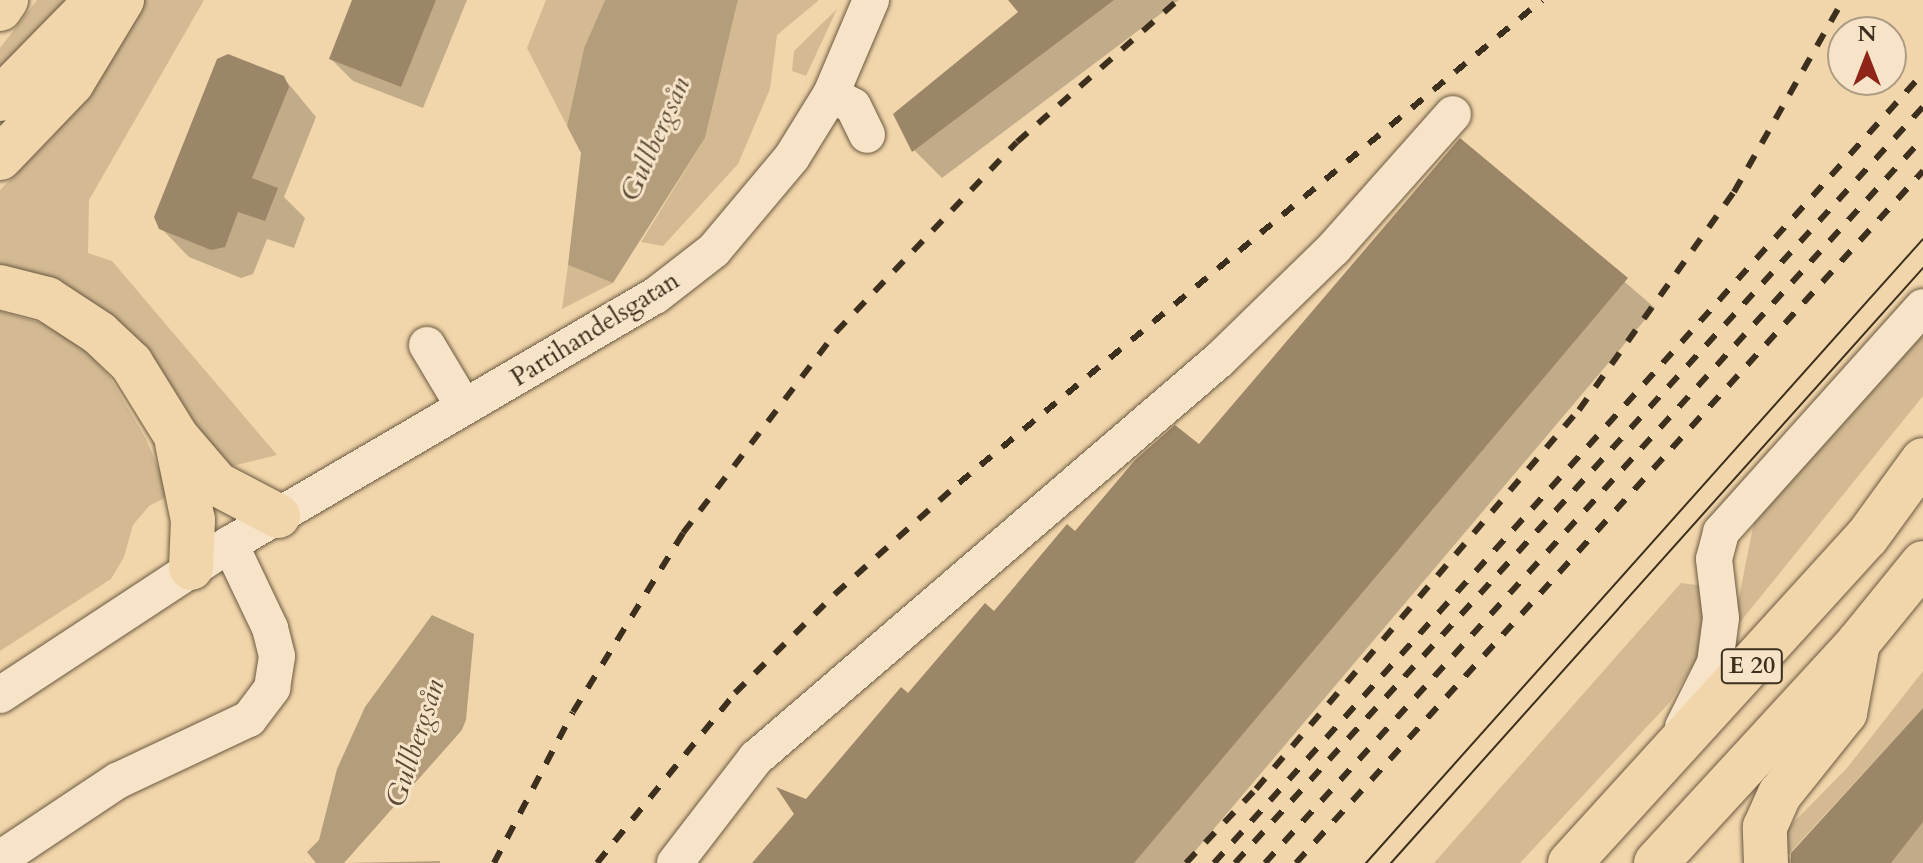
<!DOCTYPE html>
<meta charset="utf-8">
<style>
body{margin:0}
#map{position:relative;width:1923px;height:863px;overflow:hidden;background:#f2d6ab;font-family:Cardo,serif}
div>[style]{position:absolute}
.green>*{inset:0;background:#d3ba93}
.water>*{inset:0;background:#b49d7b}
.pier>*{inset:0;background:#f2d6ab}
.shadow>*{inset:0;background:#0003}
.building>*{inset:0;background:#9b8667}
.roads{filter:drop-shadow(0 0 2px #6a5940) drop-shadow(0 0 2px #6a5940)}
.minor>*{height:36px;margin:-18px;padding:0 18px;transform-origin:18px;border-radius:18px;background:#f7e4c8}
.highway>*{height:44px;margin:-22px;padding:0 22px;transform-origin:22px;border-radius:22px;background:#f2d6ab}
.tram>*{height:2px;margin:-1px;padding:0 1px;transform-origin:1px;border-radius:1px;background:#3d2f1d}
.rail>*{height:6px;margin-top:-3px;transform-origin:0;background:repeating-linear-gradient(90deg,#3d2f1d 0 14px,transparent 0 28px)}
span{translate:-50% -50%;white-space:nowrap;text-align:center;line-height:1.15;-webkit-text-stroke:6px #f7e4c8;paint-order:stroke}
.shield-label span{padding:2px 6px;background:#f7e4c8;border:2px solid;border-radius:6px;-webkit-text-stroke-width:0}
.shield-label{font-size:24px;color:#3d2f1d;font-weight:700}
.street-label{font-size:26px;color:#3d2f1d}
.water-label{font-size:28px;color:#5b4a34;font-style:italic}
.north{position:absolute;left:1827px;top:16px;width:80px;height:80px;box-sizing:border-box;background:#f7e4c8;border:2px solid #ad9c84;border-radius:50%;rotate:0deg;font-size:22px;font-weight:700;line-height:32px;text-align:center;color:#3d2f1d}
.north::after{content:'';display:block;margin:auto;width:28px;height:36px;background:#8f2418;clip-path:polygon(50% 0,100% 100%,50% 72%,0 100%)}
</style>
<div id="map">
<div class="green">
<i style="clip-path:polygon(37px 0,67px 0,0 71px,0 48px)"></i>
<i style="clip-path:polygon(145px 0,204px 0,89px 200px,88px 253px,112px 261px,277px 455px,224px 468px,160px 368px,0 268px,0 190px,54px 135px)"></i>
<i style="clip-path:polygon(546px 0,605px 0,584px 48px,567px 126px,527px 48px)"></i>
<i style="clip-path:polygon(738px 0,819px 0,777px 35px,770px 89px,738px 164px,663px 246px,641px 242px,705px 138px)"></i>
<i style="clip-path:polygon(837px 9px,806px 76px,792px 71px,794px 51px)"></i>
<i style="clip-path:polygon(568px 265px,613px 283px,562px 309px)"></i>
<i style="clip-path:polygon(0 311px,45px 324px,79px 343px,109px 376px,146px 439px,170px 495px,149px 506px,133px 525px,124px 557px,111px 579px,0 651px)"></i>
<i style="clip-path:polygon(1923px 330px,1923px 396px,1732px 632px,1754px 522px)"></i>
<i style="clip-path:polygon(1681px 583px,1704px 586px,1702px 650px,1670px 702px,1520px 863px,1434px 863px)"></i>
<i style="clip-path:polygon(1923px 671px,1923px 708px,1787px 856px,1794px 863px,1774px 863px,1784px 832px,1847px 768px)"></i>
</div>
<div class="water">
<i style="clip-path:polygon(605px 0,738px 0,705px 138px,613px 283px,568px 265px,581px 153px,567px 126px,584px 48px)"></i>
<i style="clip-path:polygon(432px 615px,474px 634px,466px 720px,444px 772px,440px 863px,316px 863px,307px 852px,319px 840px,337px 769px,365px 707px)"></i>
</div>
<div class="pier">
<i style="clip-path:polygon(470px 721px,448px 772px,444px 861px,344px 863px)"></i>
</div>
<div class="shadow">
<i style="clip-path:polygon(354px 0,467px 0,423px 108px,353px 81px,331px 59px)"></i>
<i style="clip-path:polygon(1011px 0,1179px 0,942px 178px,914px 150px,1020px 13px)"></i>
<i style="clip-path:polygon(283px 77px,316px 117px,284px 197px,305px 218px,294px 248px,267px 239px,253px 274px,241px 278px,189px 257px,161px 228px)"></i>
<i style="clip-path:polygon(1460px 140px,1655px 308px,1185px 863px,754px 863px,909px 696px,1075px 534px,1199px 447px)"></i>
<i style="clip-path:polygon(1923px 711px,1923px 863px,1796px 863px)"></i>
</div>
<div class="building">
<i style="clip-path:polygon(352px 0,436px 0,401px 87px,329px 59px)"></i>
<i style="clip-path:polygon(1008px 0,1114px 0,912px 152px,893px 114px,1018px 12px)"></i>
<i style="clip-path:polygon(228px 54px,284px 76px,289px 87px,252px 178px,278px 188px,265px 221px,238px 212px,225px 247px,211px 250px,159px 229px,154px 217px,217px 59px)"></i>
<i style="clip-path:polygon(1460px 138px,1628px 278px,1134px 863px,752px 863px,794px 814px,776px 787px,806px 799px,901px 687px,908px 693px,985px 603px,994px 611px,1067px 524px,1075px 531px,1135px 460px,1175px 425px,1199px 444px)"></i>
<i style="clip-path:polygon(1923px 708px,1923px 822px,1891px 863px,1791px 863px,1791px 853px)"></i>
</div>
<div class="roads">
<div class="minor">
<i style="left:831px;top:94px;width:25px;rotate:29deg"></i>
<i style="left:853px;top:106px;width:32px;rotate:64deg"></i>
<i style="left:427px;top:345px;width:72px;rotate:59.2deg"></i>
<i style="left:0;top:695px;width:275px;rotate:-33.3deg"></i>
<i style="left:230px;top:544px;width:492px;rotate:-30.3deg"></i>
<i style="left:655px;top:296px;width:75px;rotate:-37.9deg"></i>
<i style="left:714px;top:250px;width:121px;rotate:-50deg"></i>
<i style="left:792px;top:157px;width:74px;rotate:-58.2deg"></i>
<i style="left:831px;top:94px;width:102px;rotate:-66.9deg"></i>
<i style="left:1683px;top:727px;width:72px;rotate:-63.4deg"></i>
<i style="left:1715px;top:663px;width:45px;rotate:-82.4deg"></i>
<i style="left:1721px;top:618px;width:59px;rotate:-96.8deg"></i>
<i style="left:1714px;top:559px;width:28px;rotate:-75deg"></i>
<i style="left:1721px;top:532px;width:302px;rotate:-48.1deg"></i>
<i style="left:0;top:859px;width:141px;rotate:-33.7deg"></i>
<i style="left:117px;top:781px;width:146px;rotate:-25.2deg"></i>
<i style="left:249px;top:719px;width:39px;rotate:-53deg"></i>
<i style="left:272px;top:688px;width:32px;rotate:-81deg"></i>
<i style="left:277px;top:656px;width:29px;rotate:-104deg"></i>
<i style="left:270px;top:628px;width:93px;rotate:-115.5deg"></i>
<i style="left:675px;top:863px;width:133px;rotate:-52.4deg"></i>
<i style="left:756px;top:758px;width:611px;rotate:-40.68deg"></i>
<i style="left:1219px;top:360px;width:161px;rotate:-44.2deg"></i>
<i style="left:1334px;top:248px;width:179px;rotate:-48.4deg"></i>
</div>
<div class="highway">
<i style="left:0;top:9px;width:11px;rotate:-56deg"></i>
<i style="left:0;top:99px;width:139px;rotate:-45.6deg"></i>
<i style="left:0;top:158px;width:104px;rotate:-46.2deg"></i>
<i style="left:72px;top:83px;width:97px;rotate:-58.9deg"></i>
<i style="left:0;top:287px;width:49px;rotate:14.3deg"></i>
<i style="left:47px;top:299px;width:62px;rotate:33.2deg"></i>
<i style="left:99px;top:333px;width:44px;rotate:43.2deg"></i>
<i style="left:131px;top:363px;width:86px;rotate:58.3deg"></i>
<i style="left:176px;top:436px;width:63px;rotate:49.5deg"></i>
<i style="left:217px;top:484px;width:69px;rotate:27.7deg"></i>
<i style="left:177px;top:443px;width:79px;rotate:78.3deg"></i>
<i style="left:193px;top:520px;width:48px;rotate:92.4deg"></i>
<i style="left:1570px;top:863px;width:441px;rotate:-47.7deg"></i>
<i style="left:1867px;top:537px;width:95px;rotate:-54deg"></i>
<i style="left:1656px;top:863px;width:299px;rotate:-47.4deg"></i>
<i style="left:1858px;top:643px;width:103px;rotate:-50.9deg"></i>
<i style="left:1766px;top:863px;width:36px;rotate:-92deg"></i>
<i style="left:1765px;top:827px;width:36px;rotate:-66deg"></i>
<i style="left:1780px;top:794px;width:104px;rotate:-51.3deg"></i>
<i style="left:1845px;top:713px;width:71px;rotate:-79.5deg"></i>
</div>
</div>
<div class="tram">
<i style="left:1366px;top:863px;width:836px;rotate:-48.25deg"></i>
<i style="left:1391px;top:863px;width:798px;rotate:-48.2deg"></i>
</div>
<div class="rail">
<i style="left:494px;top:863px;width:170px;rotate:-62.4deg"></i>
<i style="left:573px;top:712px;width:210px;rotate:-58.4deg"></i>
<i style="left:683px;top:533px;width:253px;rotate:-52.7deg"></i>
<i style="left:836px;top:332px;width:262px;rotate:-46.4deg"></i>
<i style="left:1017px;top:142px;width:215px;rotate:-41.4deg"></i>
<i style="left:597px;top:863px;width:219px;rotate:-50.9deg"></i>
<i style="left:735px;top:693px;width:141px;rotate:-44.7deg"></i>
<i style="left:835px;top:594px;width:166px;rotate:-41.8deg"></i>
<i style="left:959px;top:483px;width:757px;rotate:-39.64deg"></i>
<i style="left:1186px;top:863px;width:102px;rotate:-46.6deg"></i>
<i style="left:1256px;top:789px;width:498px;rotate:-49.6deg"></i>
<i style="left:1579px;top:410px;width:267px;rotate:-54.6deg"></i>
<i style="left:1734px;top:192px;width:221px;rotate:-60.4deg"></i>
<i style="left:1214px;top:863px;width:1061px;rotate:-48.09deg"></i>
<i style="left:1235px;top:863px;width:1022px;rotate:-47.7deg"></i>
<i style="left:1265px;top:863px;width:979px;rotate:-47.77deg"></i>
<i style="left:1296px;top:863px;width:934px;rotate:-47.82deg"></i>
</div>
<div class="shield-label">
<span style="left:1752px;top:666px">E 20</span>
</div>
<div class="street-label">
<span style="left:595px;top:329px;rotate:-32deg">Partihandelsgatan</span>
</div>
<div class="water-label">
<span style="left:655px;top:139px;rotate:-66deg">Gullbergsån</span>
<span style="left:415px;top:743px;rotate:-72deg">Gullbergsån</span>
</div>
<div class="north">N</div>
</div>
